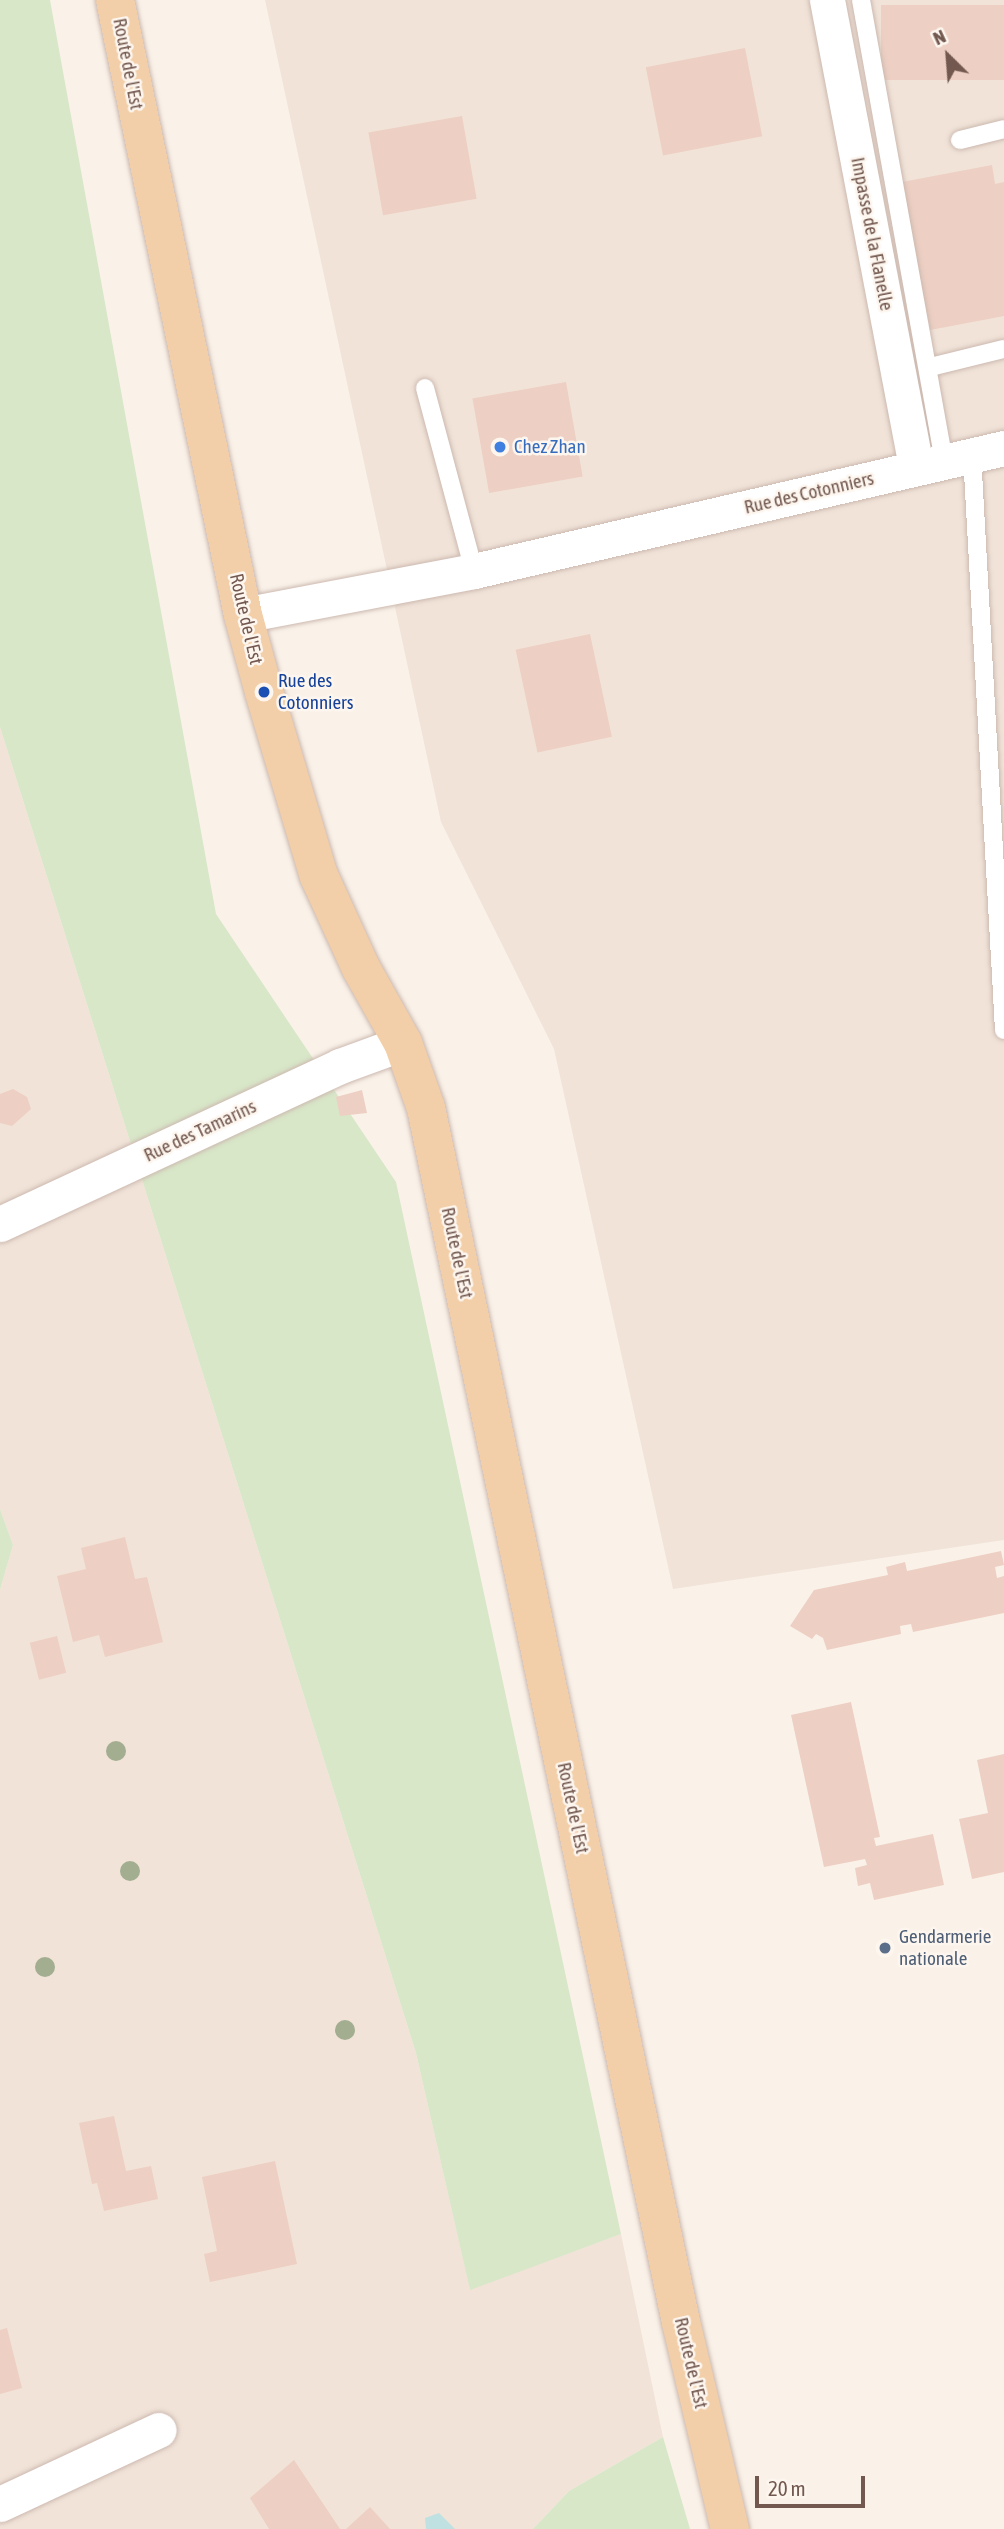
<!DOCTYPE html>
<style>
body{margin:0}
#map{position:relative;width:1004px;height:2529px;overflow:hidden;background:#faf2e9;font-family:"Asap Condensed",sans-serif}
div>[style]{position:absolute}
.residential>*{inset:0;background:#f1e3d8}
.green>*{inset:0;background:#d8e7c8}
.water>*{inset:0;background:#bfe1e2}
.building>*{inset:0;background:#edcfc3;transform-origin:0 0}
.roads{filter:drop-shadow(0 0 2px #ccb9b0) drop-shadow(0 0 2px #ccb9b0)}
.service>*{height:18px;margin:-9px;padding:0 9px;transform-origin:9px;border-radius:9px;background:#fff}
.minor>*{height:35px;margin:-17.5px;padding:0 17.5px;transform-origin:17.5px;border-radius:17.5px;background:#fff}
.primary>*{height:38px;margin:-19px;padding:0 19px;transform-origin:19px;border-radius:19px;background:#f2cfa8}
.trees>*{width:20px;height:20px;margin:-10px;border-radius:50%;background:#a3ae90}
.dots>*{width:19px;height:19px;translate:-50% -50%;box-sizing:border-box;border:4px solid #fdf6ef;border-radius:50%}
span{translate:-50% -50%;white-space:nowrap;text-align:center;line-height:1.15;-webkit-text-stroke:5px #fdf6ef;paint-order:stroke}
.street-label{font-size:19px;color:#72584f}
.shop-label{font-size:19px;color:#366cbe}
.left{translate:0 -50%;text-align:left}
.transit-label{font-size:19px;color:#164399}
.service-label{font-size:19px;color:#4e5e75}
.north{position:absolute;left:913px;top:21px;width:70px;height:70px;-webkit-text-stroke:5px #fdf6ef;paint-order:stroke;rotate:335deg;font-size:19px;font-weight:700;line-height:28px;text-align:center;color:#72584f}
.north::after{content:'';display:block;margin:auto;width:24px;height:32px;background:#72584f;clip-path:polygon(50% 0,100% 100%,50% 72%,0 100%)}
.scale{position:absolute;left:755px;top:2476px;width:110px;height:32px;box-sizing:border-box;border:4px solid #72584f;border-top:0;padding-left:9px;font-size:21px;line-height:24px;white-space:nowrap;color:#72584f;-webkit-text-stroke:5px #fdf6ef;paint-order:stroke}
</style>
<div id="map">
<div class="residential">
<i style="clip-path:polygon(265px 0,1004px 0,1004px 1540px,673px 1589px,554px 1049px,441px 822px)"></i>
<i style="clip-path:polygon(0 727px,416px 2053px,470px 2289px,621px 2234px,663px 2437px,569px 2491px,533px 2529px,0 2529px,0 1590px,13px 1545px,0 1509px)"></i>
</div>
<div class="green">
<i style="clip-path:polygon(0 0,50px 0,216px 914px,396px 1182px,621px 2234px,470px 2290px,416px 2053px,0 727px)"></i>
<i style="clip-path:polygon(0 1509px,13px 1545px,0 1590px)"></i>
<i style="clip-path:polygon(663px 2437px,690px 2529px,533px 2529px,569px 2491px)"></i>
</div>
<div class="water">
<i style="clip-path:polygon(439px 2513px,455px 2529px,426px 2529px,425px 2518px)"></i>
</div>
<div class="building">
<i style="left:1004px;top:5px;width:75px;height:123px;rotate:90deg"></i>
<i style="left:745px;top:48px;width:90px;height:101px;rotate:79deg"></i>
<i style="left:462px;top:116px;width:84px;height:95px;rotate:80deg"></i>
<i style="clip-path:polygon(992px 165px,995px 184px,1004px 182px,1004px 316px,930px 330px,902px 182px)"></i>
<i style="left:566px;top:382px;width:96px;height:95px;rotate:80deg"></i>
<i style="left:590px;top:634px;width:105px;height:76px;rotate:78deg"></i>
<i style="clip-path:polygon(13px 1089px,27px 1097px,31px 1109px,12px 1126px,0 1123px,0 1094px)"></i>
<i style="clip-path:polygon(362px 1090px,367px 1113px,340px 1116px,336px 1097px)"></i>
<i style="clip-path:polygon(125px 1537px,135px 1579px,147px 1577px,163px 1642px,105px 1657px,99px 1635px,73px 1642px,57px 1576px,86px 1569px,81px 1548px)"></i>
<i style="clip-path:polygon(1001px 1551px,1004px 1565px,995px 1567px,997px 1578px,1004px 1576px,1004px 1613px,913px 1632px,911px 1624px,900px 1626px,901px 1634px,827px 1650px,823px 1638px,816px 1634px,812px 1639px,790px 1626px,814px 1590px,888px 1575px,886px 1567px,905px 1562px,907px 1571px)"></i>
<i style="left:57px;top:1636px;width:38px;height:28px;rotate:76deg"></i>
<i style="clip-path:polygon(851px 1702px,880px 1837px,874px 1838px,876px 1846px,933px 1834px,944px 1885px,874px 1900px,870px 1883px,858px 1886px,855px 1868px,867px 1865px,865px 1859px,824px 1867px,791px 1715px)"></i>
<i style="clip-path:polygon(1004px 1754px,1004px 1872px,972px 1879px,959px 1819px,988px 1813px,977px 1760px)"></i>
<i style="clip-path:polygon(114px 2116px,126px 2171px,151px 2166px,158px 2199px,104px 2211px,97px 2183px,92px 2184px,79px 2123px)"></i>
<i style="clip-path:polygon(275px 2161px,297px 2264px,210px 2282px,204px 2254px,217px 2251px,202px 2177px)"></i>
<i style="clip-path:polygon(7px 2328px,22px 2388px,0 2394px,0 2330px)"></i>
<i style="clip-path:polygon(294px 2460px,340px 2529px,269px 2529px,250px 2498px)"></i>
<i style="clip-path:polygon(370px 2507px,390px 2529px,346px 2529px)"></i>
</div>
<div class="roads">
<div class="service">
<i style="left:861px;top:0;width:467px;rotate:79.8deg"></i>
<i style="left:960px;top:140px;width:45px;rotate:-14deg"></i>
<i style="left:930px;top:367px;width:76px;rotate:-13.7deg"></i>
<i style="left:425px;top:388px;width:189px;rotate:75deg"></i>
<i style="left:972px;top:454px;width:577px;rotate:86.82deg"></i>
</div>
<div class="minor">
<i style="left:827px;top:0;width:475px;rotate:79.2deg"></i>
<i style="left:243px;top:615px;width:235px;rotate:-10.8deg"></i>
<i style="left:474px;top:571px;width:544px;rotate:-13.07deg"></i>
<i style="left:0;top:1224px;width:375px;rotate:-24.9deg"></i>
<i style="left:340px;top:1066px;width:67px;rotate:-20.1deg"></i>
<i style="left:0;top:2504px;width:175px;rotate:-25deg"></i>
</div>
<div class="primary">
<i style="left:115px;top:0;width:628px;rotate:78.24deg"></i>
<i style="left:243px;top:615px;width:80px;rotate:74.7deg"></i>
<i style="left:264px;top:692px;width:192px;rotate:73.4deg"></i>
<i style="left:319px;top:876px;width:101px;rotate:65.5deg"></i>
<i style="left:361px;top:968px;width:86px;rotate:60.8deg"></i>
<i style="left:403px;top:1043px;width:69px;rotate:70.5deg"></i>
<i style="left:426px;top:1108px;width:1240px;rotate:78.14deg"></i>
<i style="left:681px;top:2322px;width:213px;rotate:76.7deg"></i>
</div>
</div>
<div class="trees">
<i style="left:116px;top:1751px"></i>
<i style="left:130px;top:1871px"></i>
<i style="left:45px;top:1967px"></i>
<i style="left:345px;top:2030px"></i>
</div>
<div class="dots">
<i style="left:500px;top:447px;background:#3f7fe0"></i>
<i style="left:264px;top:692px;background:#1a4fb4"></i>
<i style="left:885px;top:1948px;background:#5c6f8a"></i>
</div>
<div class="street-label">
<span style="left:128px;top:64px;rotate:79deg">Route de l'Est</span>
<span style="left:872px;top:234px;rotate:79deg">Impasse de la Flanelle</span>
<span style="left:809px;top:493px;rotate:-13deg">Rue des Cotonniers</span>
<span style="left:246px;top:619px;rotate:77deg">Route de l'Est</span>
<span style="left:200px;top:1131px;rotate:-25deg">Rue des Tamarins</span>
<span style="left:457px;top:1253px;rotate:78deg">Route de l'Est</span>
<span style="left:573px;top:1808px;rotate:78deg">Route de l'Est</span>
<span style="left:691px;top:2363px;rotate:77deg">Route de l'Est</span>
</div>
<div class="shop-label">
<span class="left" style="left:514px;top:447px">Chez Zhan</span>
</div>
<div class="transit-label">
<span class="left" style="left:278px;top:692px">Rue des<br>Cotonniers</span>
</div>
<div class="service-label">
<span class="left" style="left:899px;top:1948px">Gendarmerie<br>nationale</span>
</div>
<div class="north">N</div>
<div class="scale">20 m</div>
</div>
